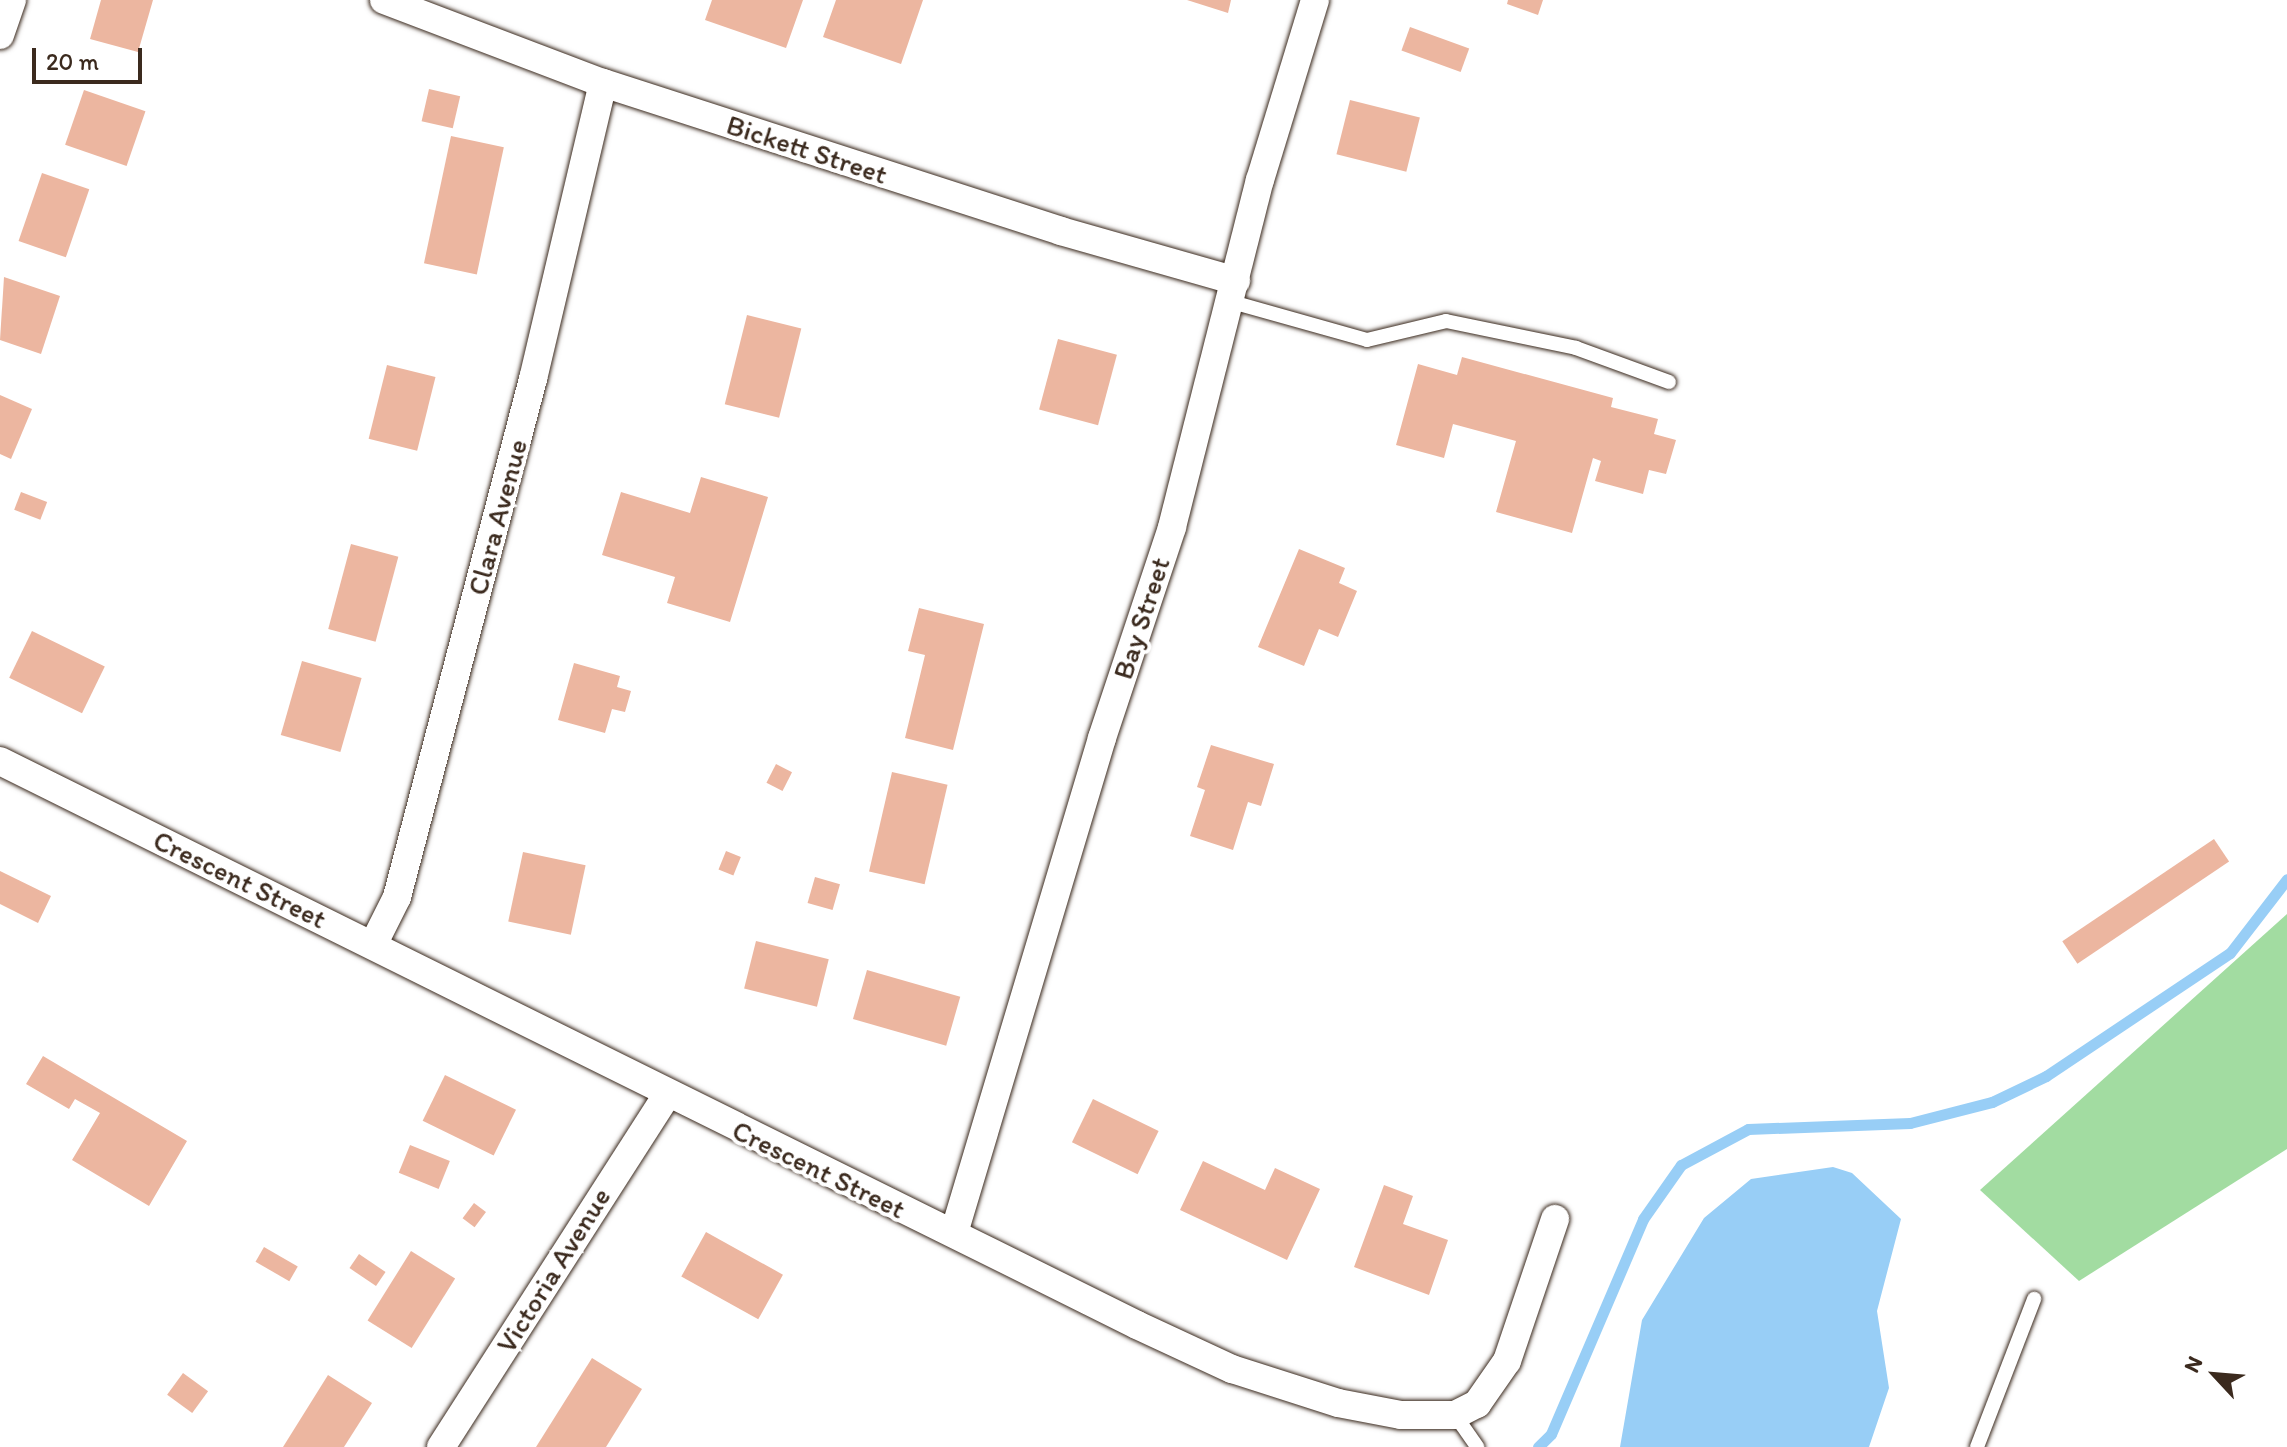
<!DOCTYPE html>
<style>
body{margin:0}
#map{position:relative;width:2287px;height:1447px;overflow:hidden;background:#fff;font-family:Itim,sans-serif}
div>[style]{position:absolute}
.green>*{inset:0;background:#a2dca1}
.water>*{inset:0;background:#98cef6}
.stream>*{height:11px;margin:-5.5px;padding:0 5.5px;transform-origin:5.5px;border-radius:5.5px;background:#98cef6}
.building>*{inset:0;background:#ecb6a0;transform-origin:0 0}
.roads{filter:drop-shadow(0 0 2px #3b2a1e) drop-shadow(0 0 2px #3b2a1e)}
.lane>*{height:14px;margin:-7px;padding:0 7px;transform-origin:7px;border-radius:7px;background:#fff}
.street>*{height:28px;margin:-14px;padding:0 14px;transform-origin:14px;border-radius:14px;background:#fff}
span{translate:-50% -50%;white-space:nowrap;text-align:center;line-height:1.15;-webkit-text-stroke:8px #fff;paint-order:stroke}
.street-label{font-size:28px;color:#3b2a1e}
.north{position:absolute;left:2175px;top:1335px;width:80px;height:80px;-webkit-text-stroke:6px #fff;paint-order:stroke;rotate:296deg;font-size:22px;font-weight:700;line-height:32px;text-align:center;color:#3b2a1e}
.north::after{content:'';display:block;margin:auto;width:28px;height:36px;background:#3b2a1e;clip-path:polygon(50% 0,100% 100%,50% 72%,0 100%)}
.scale{position:absolute;left:32px;top:48px;width:110px;height:36px;box-sizing:border-box;border:4px solid #3b2a1e;border-top:0;padding-left:10px;font-size:24px;line-height:28px;white-space:nowrap;color:#3b2a1e;-webkit-text-stroke:6px #fff;paint-order:stroke}
</style>
<div id="map">
<div class="green">
<i style="clip-path:polygon(2287px 914px,2287px 1149px,2079px 1281px,1980px 1190px)"></i>
</div>
<div class="water">
<i style="clip-path:polygon(1833px 1167px,1852px 1173px,1901px 1219px,1877px 1311px,1889px 1388px,1869px 1447px,1620px 1447px,1642px 1320px,1704px 1218px,1751px 1179px)"></i>
</div>
<div class="stream">
<i style="left:1538px;top:1447px;width:18px;rotate:-45deg"></i>
<i style="left:1551px;top:1434px;width:234px;rotate:-66.8deg"></i>
<i style="left:1643px;top:1219px;width:66px;rotate:-54.9deg"></i>
<i style="left:1681px;top:1165px;width:76px;rotate:-28.2deg"></i>
<i style="left:1748px;top:1129px;width:162px;rotate:-2.1deg"></i>
<i style="left:1910px;top:1123px;width:85px;rotate:-14.4deg"></i>
<i style="left:1992px;top:1102px;width:60px;rotate:-25.7deg"></i>
<i style="left:2046px;top:1076px;width:221px;rotate:-33.8deg"></i>
<i style="left:2230px;top:953px;width:93px;rotate:-52.4deg"></i>
</div>
<div class="building">
<i style="clip-path:polygon(101px 0,153px 0,138px 52px,90px 39px)"></i>
<i style="clip-path:polygon(712px 0,803px 0,786px 48px,705px 20px)"></i>
<i style="clip-path:polygon(836px 0,923px 0,901px 64px,823px 37px)"></i>
<i style="clip-path:polygon(1187px 0,1231px 0,1228px 13px)"></i>
<i style="clip-path:polygon(1508px 0,1543px 0,1538px 15px,1507px 4px)"></i>
<i style="left:1410px;top:27px;width:63px;height:25px;rotate:20deg"></i>
<i style="left:429px;top:89px;width:32px;height:33px;rotate:13deg"></i>
<i style="left:84px;top:90px;width:65px;height:58px;rotate:19deg"></i>
<i style="left:1350px;top:100px;width:72px;height:56px;rotate:14deg"></i>
<i style="left:451px;top:136px;width:54px;height:130px;rotate:12deg"></i>
<i style="left:42px;top:173px;width:50px;height:72px;rotate:19deg"></i>
<i style="clip-path:polygon(4px 277px,60px 296px,41px 354px,0 340px)"></i>
<i style="left:747px;top:315px;width:56px;height:92px;rotate:14deg"></i>
<i style="left:1058px;top:339px;width:61px;height:73px;rotate:15deg"></i>
<i style="clip-path:polygon(1462px 357px,1613px 398px,1611px 407px,1658px 419px,1654px 434px,1676px 440px,1666px 474px,1649px 470px,1643px 494px,1595px 481px,1601px 461px,1593px 458px,1572px 533px,1496px 512px,1516px 441px,1453px 424px,1444px 458px,1396px 445px,1418px 364px,1457px 375px)"></i>
<i style="left:387px;top:365px;width:50px;height:76px;rotate:14deg"></i>
<i style="clip-path:polygon(0 395px,32px 409px,11px 459px,0 454px)"></i>
<i style="clip-path:polygon(701px 477px,768px 497px,730px 622px,667px 603px,675px 577px,602px 555px,621px 492px,690px 513px)"></i>
<i style="left:21px;top:492px;width:28px;height:19px;rotate:21deg"></i>
<i style="left:351px;top:544px;width:49px;height:88px;rotate:15deg"></i>
<i style="clip-path:polygon(1299px 549px,1345px 568px,1339px 583px,1357px 591px,1338px 637px,1319px 629px,1304px 666px,1258px 647px)"></i>
<i style="clip-path:polygon(919px 608px,984px 624px,953px 750px,905px 738px,925px 655px,908px 651px)"></i>
<i style="left:32px;top:631px;width:81px;height:52px;rotate:26deg"></i>
<i style="left:302px;top:661px;width:62px;height:77px;rotate:16deg"></i>
<i style="clip-path:polygon(574px 663px,620px 676px,617px 687px,631px 691px,625px 712px,612px 709px,605px 733px,558px 720px)"></i>
<i style="clip-path:polygon(1211px 745px,1274px 764px,1261px 806px,1248px 802px,1233px 850px,1190px 836px,1205px 790px,1197px 787px)"></i>
<i style="left:776px;top:764px;width:18px;height:21px;rotate:27deg"></i>
<i style="left:892px;top:772px;width:57px;height:102px;rotate:13deg"></i>
<i style="left:2214px;top:839px;width:27px;height:183px;rotate:56deg"></i>
<i style="left:726px;top:851px;width:16px;height:20px;rotate:22deg"></i>
<i style="left:523px;top:852px;width:64px;height:71px;rotate:12deg"></i>
<i style="clip-path:polygon(0 871px,51px 896px,38px 923px,0 904px)"></i>
<i style="left:815px;top:877px;width:26px;height:27px;rotate:16deg"></i>
<i style="left:756px;top:941px;width:75px;height:49px;rotate:14deg"></i>
<i style="left:867px;top:970px;width:97px;height:51px;rotate:16deg"></i>
<i style="clip-path:polygon(43px 1056px,187px 1141px,149px 1206px,72px 1160px,100px 1113px,75px 1099px,69px 1109px,26px 1084px)"></i>
<i style="left:445px;top:1075px;width:79px;height:51px;rotate:26deg"></i>
<i style="left:1093px;top:1099px;width:73px;height:48px;rotate:26deg"></i>
<i style="left:410px;top:1145px;width:43px;height:30px;rotate:22deg"></i>
<i style="clip-path:polygon(1203px 1161px,1265px 1190px,1275px 1168px,1320px 1189px,1287px 1260px,1180px 1210px)"></i>
<i style="clip-path:polygon(1384px 1185px,1413px 1196px,1403px 1224px,1448px 1240px,1429px 1295px,1354px 1267px)"></i>
<i style="left:474px;top:1203px;width:15px;height:19px;rotate:37deg"></i>
<i style="left:706px;top:1232px;width:88px;height:51px;rotate:29deg"></i>
<i style="left:264px;top:1247px;width:39px;height:17px;rotate:30deg"></i>
<i style="left:411px;top:1251px;width:52px;height:82px;rotate:32deg"></i>
<i style="left:359px;top:1254px;width:32px;height:17px;rotate:34deg"></i>
<i style="clip-path:polygon(592px 1358px,642px 1389px,606px 1447px,536px 1447px)"></i>
<i style="left:183px;top:1373px;width:31px;height:27px;rotate:36deg"></i>
<i style="clip-path:polygon(328px 1375px,372px 1403px,344px 1447px,283px 1447px)"></i>
</div>
<div class="roads">
<div class="lane">
<i style="left:1232px;top:302px;width:140px;rotate:15.7deg"></i>
<i style="left:1367px;top:340px;width:81px;rotate:-13.5deg"></i>
<i style="left:1446px;top:321px;width:133px;rotate:11.7deg"></i>
<i style="left:1576px;top:348px;width:99px;rotate:20.1deg"></i>
<i style="left:1455px;top:1415px;width:39px;rotate:55deg"></i>
<i style="left:1977px;top:1447px;width:159px;rotate:-68.9deg"></i>
</div>
<div class="street">
<i style="left:384px;top:0;width:234px;rotate:20.8deg"></i>
<i style="left:603px;top:83px;width:481px;rotate:17.9deg"></i>
<i style="left:1061px;top:231px;width:182px;rotate:15.9deg"></i>
<i style="left:0;top:35px;width:37px;rotate:-71deg"></i>
<i style="left:0;top:761px;width:1269px;rotate:26.38deg"></i>
<i style="left:1137px;top:1325px;width:105px;rotate:24.9deg"></i>
<i style="left:1232px;top:1369px;width:111px;rotate:17.8deg"></i>
<i style="left:1338px;top:1403px;width:64px;rotate:10.8deg"></i>
<i style="left:1401px;top:1415px;width:54px"></i>
<i style="left:1455px;top:1415px;width:25px;rotate:-27deg"></i>
<i style="left:1477px;top:1404px;width:52px;rotate:-55.1deg"></i>
<i style="left:1507px;top:1361px;width:150px;rotate:-71.3deg"></i>
<i style="left:373px;top:945px;width:54px;rotate:-63.4deg"></i>
<i style="left:397px;top:897px;width:536px;rotate:-75.29deg"></i>
<i style="left:533px;top:379px;width:304px;rotate:-76.7deg"></i>
<i style="left:954px;top:1233px;width:517px;rotate:-73.35deg"></i>
<i style="left:1102px;top:738px;width:222px;rotate:-71.6deg"></i>
<i style="left:1172px;top:527px;width:358px;rotate:-75.8deg"></i>
<i style="left:1260px;top:180px;width:188px;rotate:-73deg"></i>
<i style="left:441px;top:1447px;width:420px;rotate:-57.3deg"></i>
</div>
</div>
<div class="street-label">
<span style="left:807px;top:149px;rotate:18deg">Bickett Street</span>
<span style="left:497px;top:517px;rotate:-75deg">Clara Avenue</span>
<span style="left:1141px;top:618px;rotate:-72deg">Bay Street</span>
<span style="left:240px;top:879px;rotate:26deg">Crescent Street</span>
<span style="left:819px;top:1169px;rotate:26deg">Crescent Street</span>
<span style="left:553px;top:1270px;rotate:-58deg">Victoria Avenue</span>
</div>
<div class="north">N</div>
<div class="scale">20 m</div>
</div>
